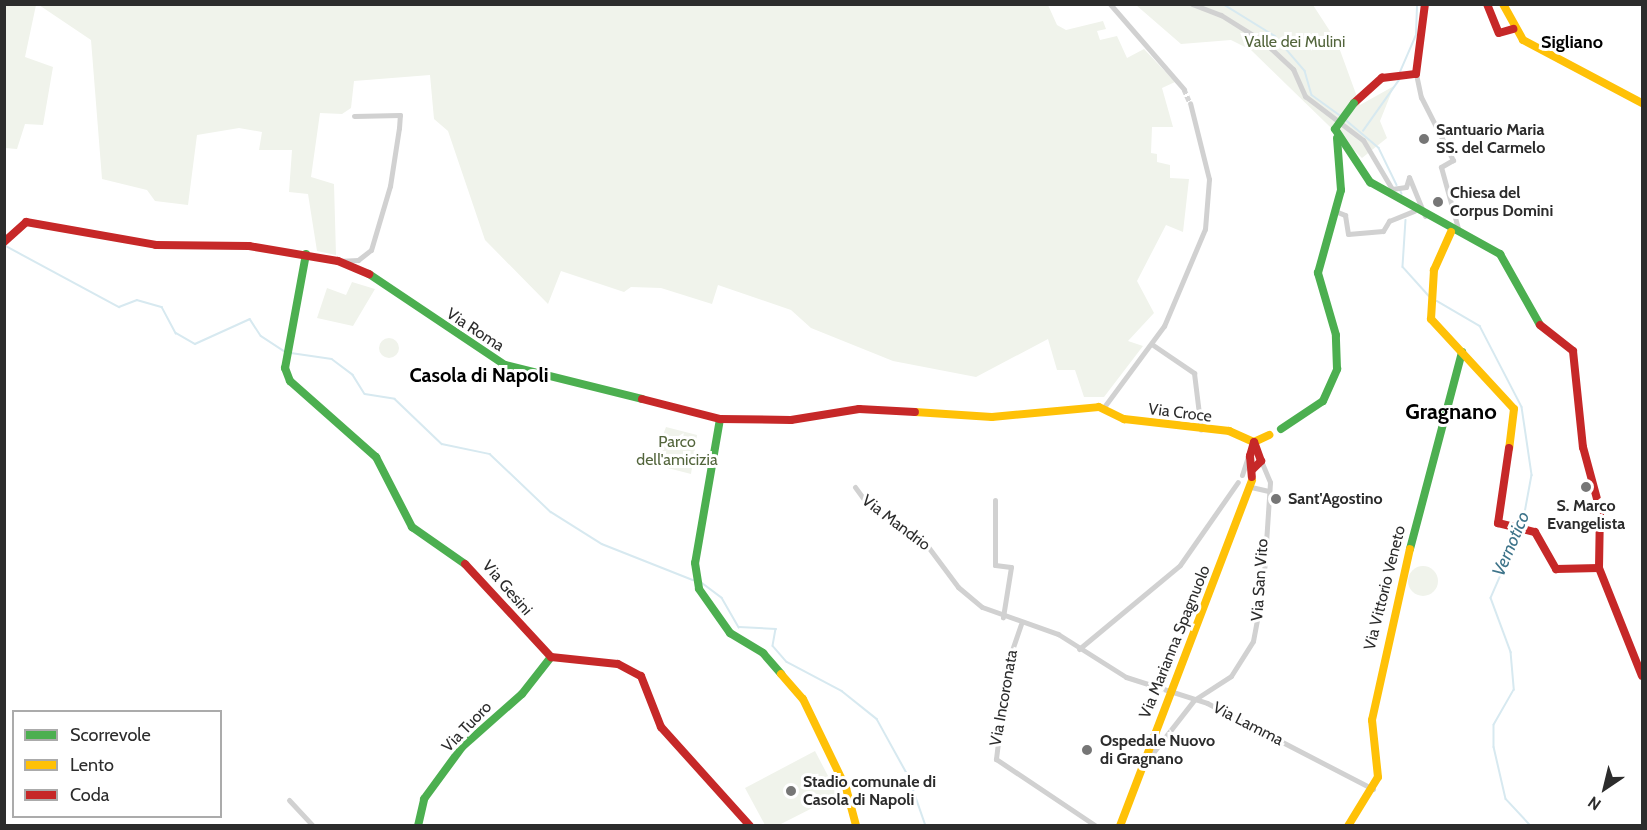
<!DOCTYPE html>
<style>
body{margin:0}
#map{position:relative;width:1647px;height:830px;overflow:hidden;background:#fff;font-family:Cabin,sans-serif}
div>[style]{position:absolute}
.green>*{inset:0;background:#f0f3eb}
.round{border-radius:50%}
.stream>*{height:1.5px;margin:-0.75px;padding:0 0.75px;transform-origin:0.75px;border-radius:0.75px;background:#d7e9f0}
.street-tunnel>*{height:5px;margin-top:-2.5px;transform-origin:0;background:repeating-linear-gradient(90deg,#d5d5d5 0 5px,transparent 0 7.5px)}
.street>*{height:5px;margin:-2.5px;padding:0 2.5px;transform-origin:2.5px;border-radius:2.5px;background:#d1d1d1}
.fast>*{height:8px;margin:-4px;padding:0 4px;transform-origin:4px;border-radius:4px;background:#4caf50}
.slow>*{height:8px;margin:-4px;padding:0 4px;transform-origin:4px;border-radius:4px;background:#ffc107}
.jam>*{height:8px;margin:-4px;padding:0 4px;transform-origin:4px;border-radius:4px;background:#c62828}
.fast-bridge>*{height:8px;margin:-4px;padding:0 4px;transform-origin:4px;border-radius:4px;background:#4caf50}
.dots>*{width:16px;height:16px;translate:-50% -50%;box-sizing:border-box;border:3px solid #fff;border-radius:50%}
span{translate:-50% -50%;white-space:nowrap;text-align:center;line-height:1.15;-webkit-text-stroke:6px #fff;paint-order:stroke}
.park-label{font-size:16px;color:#53653c}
.poi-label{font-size:16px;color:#2c2c2c;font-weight:700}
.left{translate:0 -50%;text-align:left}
.street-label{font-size:16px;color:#2c2c2c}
.neighbourhood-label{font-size:18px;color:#000;font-weight:700}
.water-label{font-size:18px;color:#3e748a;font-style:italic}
.quarter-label{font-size:20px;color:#000;font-weight:700}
.district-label{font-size:22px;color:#000;font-weight:700}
.frame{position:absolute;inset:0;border:6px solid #2c2c2c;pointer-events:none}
.legend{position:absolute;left:12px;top:710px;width:210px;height:108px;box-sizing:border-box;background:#fff;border:2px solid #ababab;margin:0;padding:8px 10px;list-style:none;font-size:18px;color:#2c2c2c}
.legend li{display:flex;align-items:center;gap:12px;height:30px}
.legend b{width:30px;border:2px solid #ababab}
.north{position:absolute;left:1575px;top:758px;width:60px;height:60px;-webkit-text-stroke:4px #fff;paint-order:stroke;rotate:215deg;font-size:16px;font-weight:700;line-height:24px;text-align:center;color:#2c2c2c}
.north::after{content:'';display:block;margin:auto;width:21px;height:27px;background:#2c2c2c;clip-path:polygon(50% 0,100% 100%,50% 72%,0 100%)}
</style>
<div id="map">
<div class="green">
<i style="clip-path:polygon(4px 5px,36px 5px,25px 57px,53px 67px,43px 125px,25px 124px,17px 149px,5px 148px)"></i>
<i style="clip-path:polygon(39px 5px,1048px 5px,1057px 25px,1066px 30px,1103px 21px,1106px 29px,1097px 31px,1100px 40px,1117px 36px,1127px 58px,1144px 49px,1175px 82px,1162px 88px,1173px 127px,1152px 127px,1151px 153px,1157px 154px,1157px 162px,1170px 165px,1170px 178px,1189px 179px,1183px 232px,1166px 225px,1137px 281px,1154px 313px,1128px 341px,1143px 346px,1104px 397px,1084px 397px,1075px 370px,1057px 370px,1048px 339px,976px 377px,893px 361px,811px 328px,791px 310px,718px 285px,712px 304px,661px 288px,631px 287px,624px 292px,561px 271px,548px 304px,485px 240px,448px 131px,434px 119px,430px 75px,354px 81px,351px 108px,342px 114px,320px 113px,311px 177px,334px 184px,336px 255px,317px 251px,308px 194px,289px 192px,292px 150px,259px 150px,262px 132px,239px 128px,197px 135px,188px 205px,155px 201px,147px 190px,102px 179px,91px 40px)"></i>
<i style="clip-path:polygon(1136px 5px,1313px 5px,1337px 42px,1360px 105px,1394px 86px,1380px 121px,1387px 138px,1362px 158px,1251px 50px,1231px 40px,1181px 44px)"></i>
<i style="clip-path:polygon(352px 282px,375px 289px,353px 326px,317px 318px,327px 288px,346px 295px)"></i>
<i class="round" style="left:379px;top:338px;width:20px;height:20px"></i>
<i style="clip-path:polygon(666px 427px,697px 435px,691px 474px,652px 464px)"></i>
<i class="round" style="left:1408px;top:566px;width:30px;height:30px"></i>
<i style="clip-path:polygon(815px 751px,838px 795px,779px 825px,765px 825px,745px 788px)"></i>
</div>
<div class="stream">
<i style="left:1223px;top:4px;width:61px;rotate:31.6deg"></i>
<i style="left:1275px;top:36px;width:46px;rotate:49.4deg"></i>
<i style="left:1305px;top:71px;width:25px;rotate:74deg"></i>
<i style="left:1312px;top:95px;width:37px;rotate:36deg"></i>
<i style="left:1400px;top:72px;width:40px;rotate:-66.6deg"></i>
<i style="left:1416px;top:35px;width:31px;rotate:-88deg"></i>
<i style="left:1346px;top:120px;width:43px;rotate:40.3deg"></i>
<i style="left:1379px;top:148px;width:41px;rotate:64.1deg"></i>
<i style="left:1363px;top:131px;width:62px;rotate:-54.8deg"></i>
<i style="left:1400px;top:189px;width:5px;rotate:68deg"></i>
<i style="left:1406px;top:220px;width:47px;rotate:93.7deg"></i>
<i style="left:1403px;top:267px;width:40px;rotate:48deg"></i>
<i style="left:4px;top:245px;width:131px;rotate:28.3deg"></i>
<i style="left:119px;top:307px;width:19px;rotate:-21deg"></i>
<i style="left:137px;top:300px;width:26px;rotate:16deg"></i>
<i style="left:162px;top:307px;width:30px;rotate:62deg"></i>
<i style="left:176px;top:333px;width:22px;rotate:30deg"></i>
<i style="left:195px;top:344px;width:60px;rotate:-24.4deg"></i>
<i style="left:250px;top:319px;width:20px;rotate:57deg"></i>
<i style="left:261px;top:336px;width:30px;rotate:33deg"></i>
<i style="left:1437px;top:301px;width:50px;rotate:30.2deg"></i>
<i style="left:1480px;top:326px;width:91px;rotate:62.6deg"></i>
<i style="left:1522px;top:407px;width:69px;rotate:81.6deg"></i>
<i style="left:1532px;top:475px;width:50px;rotate:100.4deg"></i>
<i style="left:291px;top:353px;width:41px;rotate:8.3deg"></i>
<i style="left:332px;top:359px;width:26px;rotate:37deg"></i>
<i style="left:353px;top:375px;width:22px;rotate:58deg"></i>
<i style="left:365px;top:394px;width:30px;rotate:9deg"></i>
<i style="left:395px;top:399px;width:65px;rotate:43.8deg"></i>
<i style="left:442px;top:444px;width:49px;rotate:11.8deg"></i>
<i style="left:490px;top:454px;width:84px;rotate:43.6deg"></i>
<i style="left:551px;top:512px;width:60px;rotate:32.1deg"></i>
<i style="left:602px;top:544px;width:98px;rotate:21.6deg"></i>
<i style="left:1520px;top:532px;width:72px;rotate:113.7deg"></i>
<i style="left:1491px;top:598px;width:58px;rotate:69.7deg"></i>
<i style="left:1511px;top:652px;width:38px;rotate:85deg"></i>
<i style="left:1514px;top:690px;width:40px;rotate:119.7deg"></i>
<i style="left:1494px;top:725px;width:22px;rotate:90deg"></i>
<i style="left:1494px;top:747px;width:53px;rotate:77deg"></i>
<i style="left:1506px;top:799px;width:37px;rotate:47deg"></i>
<i style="left:701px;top:582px;width:26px;rotate:37deg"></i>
<i style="left:722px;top:598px;width:34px;rotate:60deg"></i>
<i style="left:739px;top:627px;width:37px;rotate:3deg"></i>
<i style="left:776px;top:629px;width:17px;rotate:100deg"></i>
<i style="left:773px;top:646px;width:21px;rotate:49deg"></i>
<i style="left:787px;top:662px;width:62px;rotate:27.8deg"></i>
<i style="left:842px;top:691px;width:45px;rotate:38.7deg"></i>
<i style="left:877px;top:719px;width:66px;rotate:61.1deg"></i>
<i style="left:909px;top:777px;width:52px;rotate:70.9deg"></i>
</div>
<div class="street-tunnel">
<i style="left:1184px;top:89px;width:15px;rotate:67deg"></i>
</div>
<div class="street">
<i style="left:1110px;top:4px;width:113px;rotate:49deg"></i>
<i style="left:1192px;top:4px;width:31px;rotate:21deg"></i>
<i style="left:1221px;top:15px;width:51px;rotate:32.1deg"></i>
<i style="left:1264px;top:42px;width:40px;rotate:43deg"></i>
<i style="left:1293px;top:69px;width:30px;rotate:66deg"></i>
<i style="left:1305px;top:96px;width:73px;rotate:37.2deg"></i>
<i style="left:1363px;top:140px;width:57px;rotate:59.4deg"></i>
<i style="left:1392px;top:189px;width:14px;rotate:-8deg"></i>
<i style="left:1406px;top:187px;width:10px;rotate:-73deg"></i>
<i style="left:1409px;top:177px;width:42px;rotate:67.7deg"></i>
<i style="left:1416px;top:74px;width:24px;rotate:78deg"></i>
<i style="left:1421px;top:97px;width:71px;rotate:63.1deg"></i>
<i style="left:1453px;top:160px;width:14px;rotate:150deg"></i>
<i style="left:1441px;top:167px;width:67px;rotate:74.5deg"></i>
<i style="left:1335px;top:211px;width:11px;rotate:22deg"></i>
<i style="left:1345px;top:215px;width:19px;rotate:81deg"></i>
<i style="left:1348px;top:234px;width:35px;rotate:-5deg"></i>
<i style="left:1383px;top:231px;width:12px;rotate:-59deg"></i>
<i style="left:1389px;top:221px;width:27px;rotate:-22deg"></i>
<i style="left:338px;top:261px;width:20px;rotate:-3deg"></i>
<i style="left:358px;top:260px;width:16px;rotate:-38deg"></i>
<i style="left:371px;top:250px;width:67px;rotate:-73.5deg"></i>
<i style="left:390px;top:186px;width:59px;rotate:-81.2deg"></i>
<i style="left:399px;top:128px;width:13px;rotate:-86deg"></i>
<i style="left:400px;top:115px;width:46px;rotate:178.8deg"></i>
<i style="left:1153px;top:345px;width:50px;rotate:34.3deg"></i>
<i style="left:1194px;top:373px;width:57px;rotate:83deg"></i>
<i style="left:1104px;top:407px;width:101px;rotate:-53.5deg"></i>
<i style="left:1164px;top:326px;width:105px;rotate:-67.1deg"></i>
<i style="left:1205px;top:229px;width:50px;rotate:-85.4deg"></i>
<i style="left:1209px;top:179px;width:78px;rotate:-104deg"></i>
<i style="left:1242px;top:475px;width:22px;rotate:-72deg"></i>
<i style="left:855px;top:487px;width:26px;rotate:54deg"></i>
<i style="left:870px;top:508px;width:67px;rotate:32.7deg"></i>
<i style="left:926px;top:544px;width:54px;rotate:53.3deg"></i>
<i style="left:958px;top:587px;width:31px;rotate:40deg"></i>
<i style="left:982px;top:607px;width:81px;rotate:19.6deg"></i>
<i style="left:1058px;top:634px;width:80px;rotate:32.3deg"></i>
<i style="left:1126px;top:677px;width:85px;rotate:17.8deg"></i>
<i style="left:1207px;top:703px;width:187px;rotate:27.4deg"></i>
<i style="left:1251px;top:487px;width:18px;rotate:13deg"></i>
<i style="left:995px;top:500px;width:65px;rotate:90deg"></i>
<i style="left:995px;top:565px;width:16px;rotate:7deg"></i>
<i style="left:1011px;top:567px;width:51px;rotate:99.1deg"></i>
<i style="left:1021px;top:624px;width:39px;rotate:109deg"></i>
<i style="left:1008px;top:661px;width:99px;rotate:97deg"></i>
<i style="left:996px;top:759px;width:120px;rotate:33.8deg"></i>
<i style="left:1079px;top:649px;width:131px;rotate:-39.7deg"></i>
<i style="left:1180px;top:565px;width:101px;rotate:-55.1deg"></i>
<i style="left:1145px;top:763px;width:80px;rotate:-52.1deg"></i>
<i style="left:1194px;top:700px;width:44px;rotate:-33deg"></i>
<i style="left:1231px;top:676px;width:41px;rotate:-57.8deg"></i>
<i style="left:1253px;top:641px;width:54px;rotate:-79.3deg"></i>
<i style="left:1263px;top:588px;width:106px;rotate:-86.2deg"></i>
<i style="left:1270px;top:482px;width:23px;rotate:-113deg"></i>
<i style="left:289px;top:800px;width:35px;rotate:47deg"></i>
</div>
<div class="fast">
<i style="left:1335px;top:129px;width:64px;rotate:56.6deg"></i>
<i style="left:1370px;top:182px;width:149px;rotate:29deg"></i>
<i style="left:1500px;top:254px;width:81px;rotate:60.6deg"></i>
<i style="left:306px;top:254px;width:116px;rotate:100.4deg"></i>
<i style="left:285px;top:368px;width:14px;rotate:69deg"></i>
<i style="left:290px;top:381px;width:115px;rotate:41.5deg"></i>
<i style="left:376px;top:457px;width:79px;rotate:62.8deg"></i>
<i style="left:412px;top:527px;width:65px;rotate:34.9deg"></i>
<i style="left:369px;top:274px;width:164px;rotate:33.8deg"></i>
<i style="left:505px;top:365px;width:141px;rotate:13.9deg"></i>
<i style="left:720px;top:419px;width:146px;rotate:99.8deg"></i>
<i style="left:695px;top:563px;width:26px;rotate:81deg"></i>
<i style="left:699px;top:589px;width:54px;rotate:54.8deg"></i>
<i style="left:730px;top:633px;width:39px;rotate:31deg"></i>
<i style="left:763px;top:653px;width:28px;rotate:49deg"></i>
<i style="left:1281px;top:429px;width:50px;rotate:-33.7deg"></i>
<i style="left:1323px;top:401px;width:35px;rotate:-66deg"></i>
<i style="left:1337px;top:369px;width:34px;rotate:-92deg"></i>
<i style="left:1336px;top:335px;width:65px;rotate:-106.2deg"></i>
<i style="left:1318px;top:273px;width:86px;rotate:-74.5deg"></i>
<i style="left:1341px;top:190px;width:52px;rotate:-94.4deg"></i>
<i style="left:1410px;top:549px;width:204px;rotate:-75.2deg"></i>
<i style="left:418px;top:826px;width:28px;rotate:-77deg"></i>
<i style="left:424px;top:799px;width:64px;rotate:-53.8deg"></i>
<i style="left:462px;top:747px;width:80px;rotate:-41.5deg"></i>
<i style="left:522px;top:694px;width:47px;rotate:-51.9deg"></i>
</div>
<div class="slow">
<i style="left:1503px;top:4px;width:41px;rotate:60.9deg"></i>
<i style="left:1523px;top:40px;width:135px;rotate:27.9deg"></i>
<i style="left:1451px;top:232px;width:42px;rotate:114.1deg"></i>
<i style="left:1434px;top:270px;width:49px;rotate:93.5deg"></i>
<i style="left:1431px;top:319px;width:122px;rotate:47.3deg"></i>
<i style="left:1514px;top:409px;width:39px;rotate:97deg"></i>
<i style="left:915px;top:412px;width:77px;rotate:3.7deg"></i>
<i style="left:992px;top:417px;width:107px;rotate:-5.3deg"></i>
<i style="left:1099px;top:407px;width:28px;rotate:26deg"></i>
<i style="left:1124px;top:419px;width:106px;rotate:6.5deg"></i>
<i style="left:1229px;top:431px;width:27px;rotate:24deg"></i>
<i style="left:1254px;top:442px;width:17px;rotate:-25deg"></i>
<i style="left:781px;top:674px;width:33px;rotate:49deg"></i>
<i style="left:803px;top:699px;width:99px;rotate:64.2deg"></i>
<i style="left:846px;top:788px;width:39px;rotate:75deg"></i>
<i style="left:1120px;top:826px;width:370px;rotate:-69.1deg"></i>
<i style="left:1348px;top:826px;width:57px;rotate:-58.5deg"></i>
<i style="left:1378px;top:777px;width:57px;rotate:-96deg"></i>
<i style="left:1372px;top:720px;width:175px;rotate:-77.5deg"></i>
</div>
<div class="jam">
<i style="left:1487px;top:4px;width:31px;rotate:68deg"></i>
<i style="left:1499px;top:33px;width:15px;rotate:-16deg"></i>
<i style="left:1354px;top:103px;width:38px;rotate:-42deg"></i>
<i style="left:1382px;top:78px;width:34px;rotate:-7deg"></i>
<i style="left:1416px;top:74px;width:71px;rotate:-82.7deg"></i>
<i style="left:4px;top:242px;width:30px;rotate:-42deg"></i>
<i style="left:26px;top:222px;width:132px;rotate:10deg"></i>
<i style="left:156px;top:245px;width:93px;rotate:0.6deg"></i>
<i style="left:249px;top:246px;width:90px;rotate:9.6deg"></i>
<i style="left:338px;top:261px;width:34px;rotate:23deg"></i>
<i style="left:1540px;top:325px;width:42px;rotate:38.2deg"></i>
<i style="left:1573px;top:351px;width:97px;rotate:84.1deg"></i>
<i style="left:1583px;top:447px;width:65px;rotate:74.9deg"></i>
<i style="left:1600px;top:510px;width:58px;rotate:91deg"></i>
<i style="left:1599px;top:568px;width:116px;rotate:68.3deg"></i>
<i style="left:642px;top:399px;width:81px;rotate:14.4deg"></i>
<i style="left:720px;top:419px;width:71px;rotate:0.8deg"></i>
<i style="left:791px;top:420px;width:69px;rotate:-9.2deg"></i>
<i style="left:859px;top:409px;width:56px;rotate:3.1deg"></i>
<i style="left:1509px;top:448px;width:76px;rotate:98.3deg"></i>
<i style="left:1498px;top:523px;width:38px;rotate:14deg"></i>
<i style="left:1535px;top:532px;width:43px;rotate:60.4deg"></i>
<i style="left:1556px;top:569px;width:43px;rotate:-1.3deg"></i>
<i style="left:1252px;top:470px;width:13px;rotate:-45deg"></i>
<i style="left:1261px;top:461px;width:20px;rotate:-110deg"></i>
<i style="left:1254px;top:442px;width:15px;rotate:106deg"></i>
<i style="left:1250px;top:456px;width:21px;rotate:85deg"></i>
<i style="left:465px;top:564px;width:127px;rotate:47.2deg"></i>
<i style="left:551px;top:657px;width:67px;rotate:6deg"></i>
<i style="left:618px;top:664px;width:26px;rotate:28deg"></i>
<i style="left:641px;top:676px;width:55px;rotate:68.6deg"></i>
<i style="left:661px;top:727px;width:133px;rotate:48deg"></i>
</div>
<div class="fast-bridge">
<i style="left:1335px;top:129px;width:32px;rotate:-54deg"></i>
</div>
<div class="dots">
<i style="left:1424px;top:139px;background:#767676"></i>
<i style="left:1438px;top:202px;background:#767676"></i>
<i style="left:1586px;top:487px;background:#767676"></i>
<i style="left:1276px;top:499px;background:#767676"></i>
<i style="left:1087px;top:750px;background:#767676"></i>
<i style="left:791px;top:791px;background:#767676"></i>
</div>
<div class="park-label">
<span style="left:1295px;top:42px">Valle dei Mulini</span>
<span style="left:677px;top:451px">Parco<br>dell'amicizia</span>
</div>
<div class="poi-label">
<span class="left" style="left:1436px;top:139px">Santuario Maria<br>SS. del Carmelo</span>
<span class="left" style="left:1450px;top:202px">Chiesa del<br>Corpus Domini</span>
<span class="left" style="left:1288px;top:499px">Sant'Agostino</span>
<span style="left:1586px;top:515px">S. Marco<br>Evangelista</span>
<span class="left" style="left:1100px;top:750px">Ospedale Nuovo<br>di Gragnano</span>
<span class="left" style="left:803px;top:791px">Stadio comunale di<br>Casola di Napoli</span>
</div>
<div class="street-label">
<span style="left:475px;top:330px;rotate:33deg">Via Roma</span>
<span style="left:1180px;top:413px;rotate:7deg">Via Croce</span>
<span style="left:896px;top:523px;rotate:37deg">Via Mandrio</span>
<span style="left:1260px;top:580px;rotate:-86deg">Via San Vito</span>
<span style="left:507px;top:588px;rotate:49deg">Via Gesini</span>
<span style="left:1385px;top:588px;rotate:-76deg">Via Vittorio Veneto</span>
<span style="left:1175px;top:642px;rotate:-68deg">Via Marianna Spagnuolo</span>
<span style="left:1004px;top:698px;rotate:-80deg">Via Incoronata</span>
<span style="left:1248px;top:724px;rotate:27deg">Via Lamma</span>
<span style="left:467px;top:727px;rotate:-46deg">Via Tuoro</span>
</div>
<div class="neighbourhood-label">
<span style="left:1572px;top:42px">Sigliano</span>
</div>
<div class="water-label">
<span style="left:1511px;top:544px;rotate:-67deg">Vernotico</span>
</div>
<div class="quarter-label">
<span style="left:479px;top:375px">Casola di Napoli</span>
</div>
<div class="district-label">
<span style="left:1451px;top:412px">Gragnano</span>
</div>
<div class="frame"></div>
<ul class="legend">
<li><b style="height:8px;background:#4caf50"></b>Scorrevole</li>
<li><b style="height:8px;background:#ffc107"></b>Lento</li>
<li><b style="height:8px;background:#c62828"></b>Coda</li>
</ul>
<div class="north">N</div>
</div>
